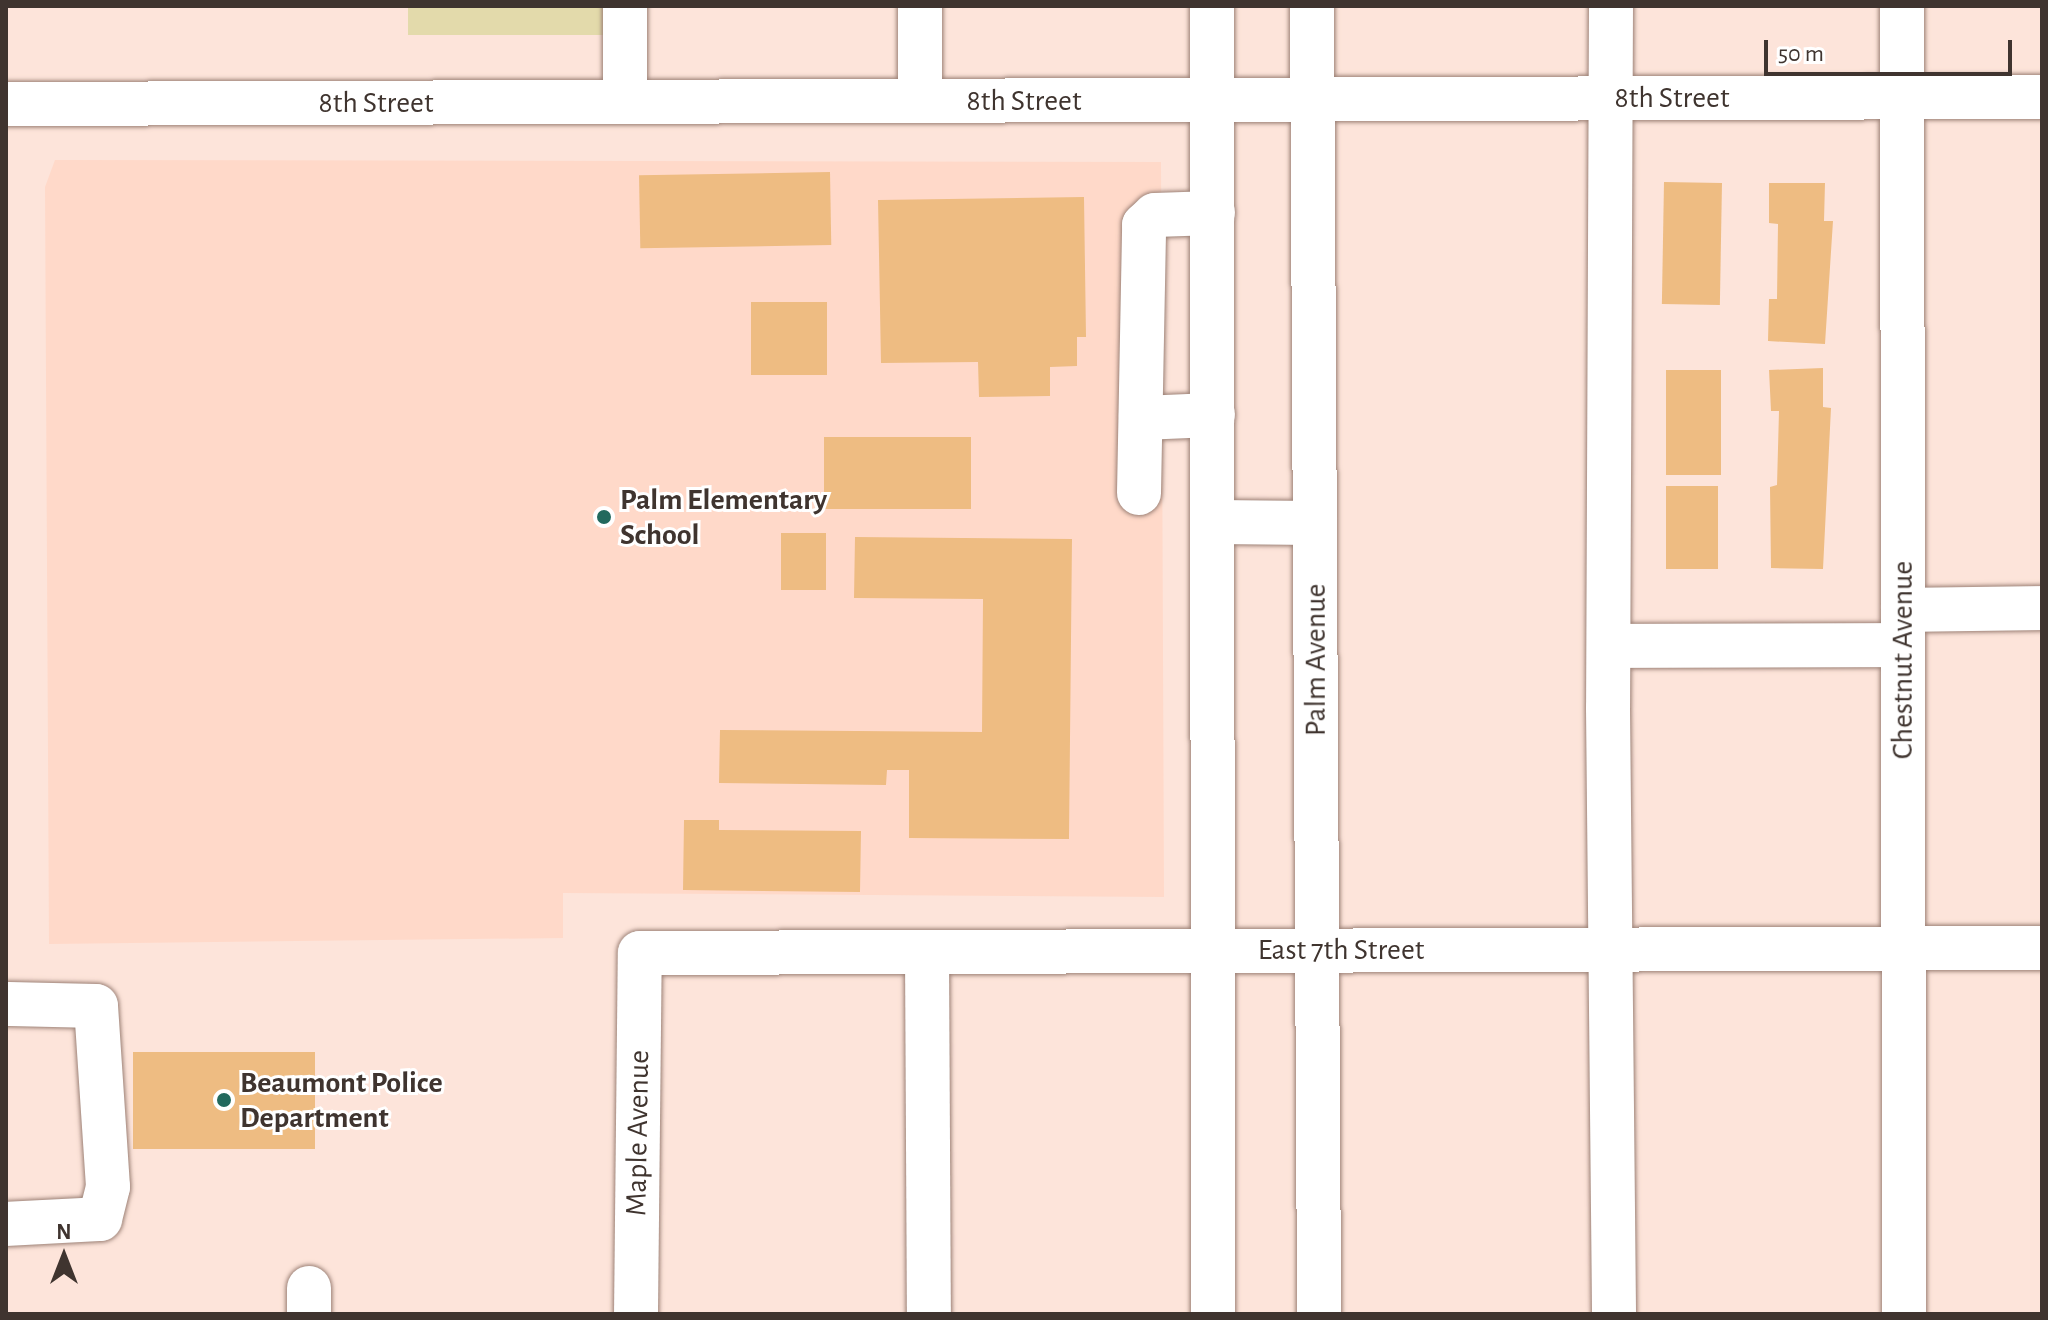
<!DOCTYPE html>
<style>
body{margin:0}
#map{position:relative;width:2048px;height:1320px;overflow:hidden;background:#fde4da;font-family:"Alegreya Sans",sans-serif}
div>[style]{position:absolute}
.built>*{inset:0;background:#ffd9c9}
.green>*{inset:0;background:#e3daab;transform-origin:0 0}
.building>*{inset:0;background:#eebc82;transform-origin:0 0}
.roads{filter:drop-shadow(0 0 2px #9d8277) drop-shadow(0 0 2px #9d8277)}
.minor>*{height:44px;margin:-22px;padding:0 22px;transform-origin:22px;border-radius:22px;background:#fff}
.dots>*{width:22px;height:22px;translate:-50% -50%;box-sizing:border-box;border:4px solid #fff;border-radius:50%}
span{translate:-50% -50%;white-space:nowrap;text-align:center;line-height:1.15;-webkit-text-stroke:6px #fff;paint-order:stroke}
.street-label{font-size:30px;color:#3f342f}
.poi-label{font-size:30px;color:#3f342f;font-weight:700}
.left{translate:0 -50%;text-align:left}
.frame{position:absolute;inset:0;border:8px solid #3f342f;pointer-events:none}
.north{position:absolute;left:24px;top:1216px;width:80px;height:80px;-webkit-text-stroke:6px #fff;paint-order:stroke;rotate:0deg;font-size:22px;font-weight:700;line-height:32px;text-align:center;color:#3f342f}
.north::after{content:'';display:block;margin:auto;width:28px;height:36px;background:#3f342f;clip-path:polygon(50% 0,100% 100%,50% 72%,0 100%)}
.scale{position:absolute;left:1764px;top:40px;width:248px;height:36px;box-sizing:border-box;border:4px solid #3f342f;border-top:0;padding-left:10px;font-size:24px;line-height:28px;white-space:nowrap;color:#3f342f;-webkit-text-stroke:6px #fff;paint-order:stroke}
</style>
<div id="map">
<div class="built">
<i style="clip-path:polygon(55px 160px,1161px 162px,1164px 897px,563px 893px,563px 938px,49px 944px,45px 187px)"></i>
</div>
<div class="green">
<i style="left:408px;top:6px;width:207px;height:29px"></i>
</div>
<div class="building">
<i style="left:830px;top:172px;width:73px;height:191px;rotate:89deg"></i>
<i style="left:1664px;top:182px;width:58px;height:122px;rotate:1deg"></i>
<i style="clip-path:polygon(1769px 183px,1825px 183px,1824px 221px,1833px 221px,1825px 344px,1768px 341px,1769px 299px,1777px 299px,1778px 224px,1769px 223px)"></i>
<i style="clip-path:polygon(1084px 197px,1086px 337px,1077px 337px,1077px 366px,1050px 367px,1050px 396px,979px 397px,978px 362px,881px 363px,878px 200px)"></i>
<i style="left:751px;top:302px;width:76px;height:73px"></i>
<i style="clip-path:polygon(1823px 368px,1823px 407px,1831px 408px,1823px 569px,1771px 568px,1770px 487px,1777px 485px,1779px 411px,1771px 411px,1769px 370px)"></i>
<i style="left:1666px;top:370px;width:55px;height:105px"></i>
<i style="left:971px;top:437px;width:72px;height:147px;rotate:90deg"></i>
<i style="left:1666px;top:486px;width:52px;height:83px"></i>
<i style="left:781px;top:533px;width:45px;height:57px"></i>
<i style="clip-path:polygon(855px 537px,1072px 539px,1069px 839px,909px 838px,909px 770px,887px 770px,886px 785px,719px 783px,720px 730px,982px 732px,983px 599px,854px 598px)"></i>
<i style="clip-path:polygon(684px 820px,719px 820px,719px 830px,861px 831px,860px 892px,683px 890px)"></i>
<i style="left:133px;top:1052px;width:182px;height:97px"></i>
</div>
<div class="roads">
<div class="minor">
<i style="left:625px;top:6px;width:96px;rotate:90deg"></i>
<i style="left:1212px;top:6px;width:1308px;rotate:89.96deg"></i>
<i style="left:1312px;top:6px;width:1308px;rotate:89.69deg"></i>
<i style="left:1611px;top:6px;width:702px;rotate:90.24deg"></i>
<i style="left:1608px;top:708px;width:606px;rotate:89.43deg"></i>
<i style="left:1902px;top:6px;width:1308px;rotate:89.91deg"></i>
<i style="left:920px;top:101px;width:95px;rotate:-90deg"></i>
<i style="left:6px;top:104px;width:2036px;rotate:-0.2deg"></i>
<i style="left:1141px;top:418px;width:72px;rotate:-2.4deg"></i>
<i style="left:1139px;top:493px;width:268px;rotate:-88.9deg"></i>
<i style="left:1144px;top:225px;width:15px;rotate:-42deg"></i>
<i style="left:1155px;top:215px;width:58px;rotate:-2deg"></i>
<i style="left:1214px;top:522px;width:101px;rotate:0.6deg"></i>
<i style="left:1903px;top:610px;width:139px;rotate:-0.8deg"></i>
<i style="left:1611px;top:646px;width:292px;rotate:-0.2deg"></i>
<i style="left:927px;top:953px;width:361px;rotate:89.7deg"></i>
<i style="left:6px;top:1004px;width:90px;rotate:1.3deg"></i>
<i style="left:96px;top:1006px;width:181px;rotate:86.2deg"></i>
<i style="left:108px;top:1187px;width:33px;rotate:104deg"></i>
<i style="left:100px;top:1219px;width:94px;rotate:177deg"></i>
<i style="left:309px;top:1288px;width:26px;rotate:90deg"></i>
<i style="left:636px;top:1314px;width:361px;rotate:-89.4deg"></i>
<i style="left:640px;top:953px;width:1402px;rotate:-0.2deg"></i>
</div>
</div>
<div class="dots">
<i style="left:604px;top:517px;background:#22695d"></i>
<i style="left:224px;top:1100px;background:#22695d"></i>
</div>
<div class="street-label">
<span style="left:1672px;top:98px">8th Street</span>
<span style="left:1024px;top:101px">8th Street</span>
<span style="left:376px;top:103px">8th Street</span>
<span style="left:1316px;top:660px;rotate:-90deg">Palm Avenue</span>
<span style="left:1903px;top:660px;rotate:-90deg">Chestnut Avenue</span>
<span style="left:1341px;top:950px">East 7th Street</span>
<span style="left:638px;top:1133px;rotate:-89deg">Maple Avenue</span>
</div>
<div class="poi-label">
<span class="left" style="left:620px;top:517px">Palm Elementary<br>School</span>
<span class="left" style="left:240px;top:1100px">Beaumont Police<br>Department</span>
</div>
<div class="frame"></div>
<div class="north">N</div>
<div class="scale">50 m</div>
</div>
